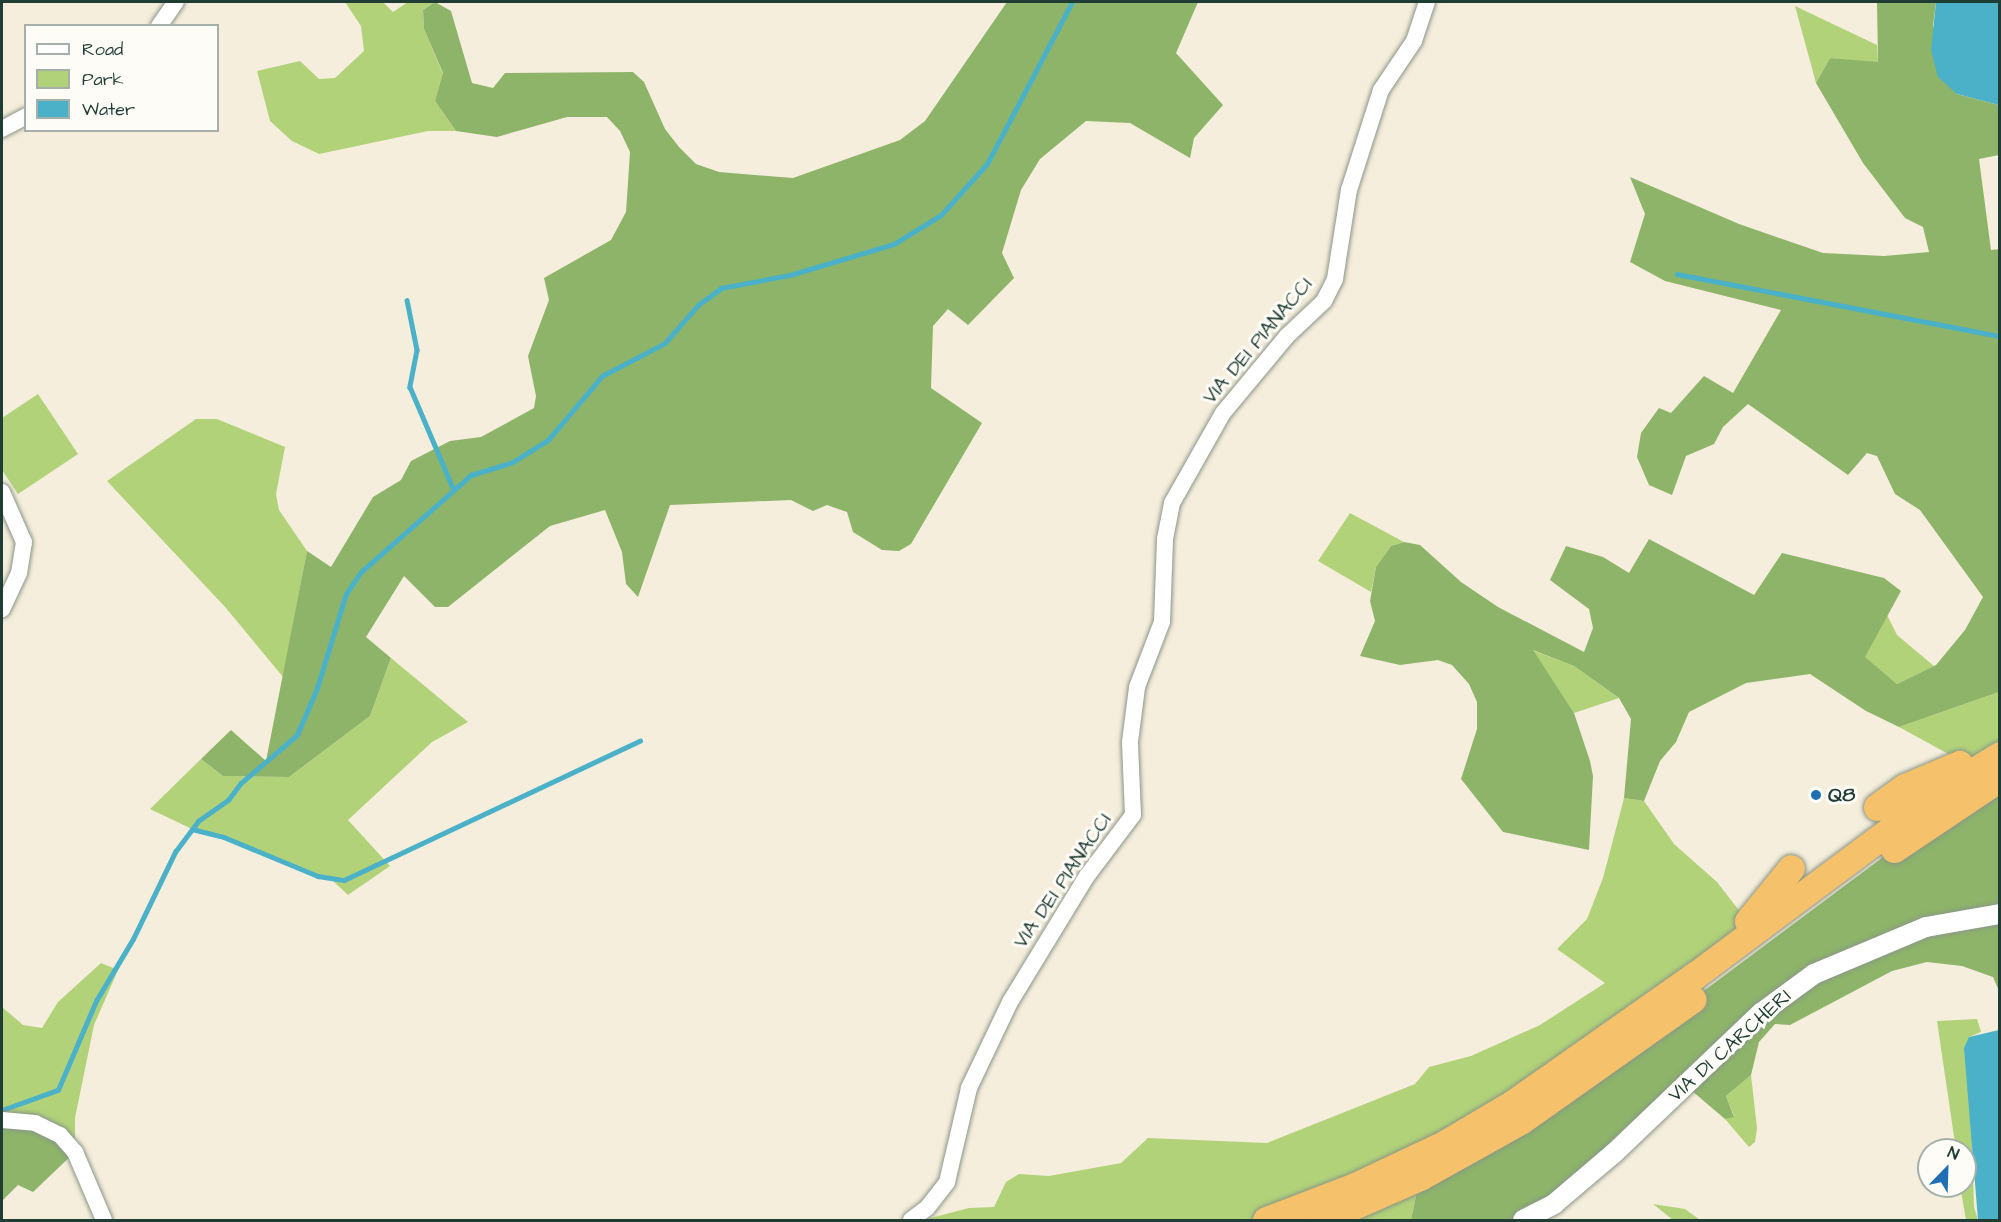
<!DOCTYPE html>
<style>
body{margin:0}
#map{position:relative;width:2001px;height:1222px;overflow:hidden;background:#f6eedc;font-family:"Architects Daughter",sans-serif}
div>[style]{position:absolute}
.green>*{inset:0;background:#b2d279}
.forest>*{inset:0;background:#8db469}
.water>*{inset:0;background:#4ab1c9}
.stream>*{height:4.5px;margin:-2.25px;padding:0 2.25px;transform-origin:2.25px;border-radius:2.25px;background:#4ab1c9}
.roads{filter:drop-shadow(0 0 2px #8a9688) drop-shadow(0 0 2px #8a9688)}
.minor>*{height:16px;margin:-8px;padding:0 8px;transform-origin:8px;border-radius:8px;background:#fff}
.tertiary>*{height:20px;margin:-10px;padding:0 10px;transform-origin:10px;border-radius:10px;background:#fff}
.trunk>*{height:27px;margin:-13.5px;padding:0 13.5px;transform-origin:13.5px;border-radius:13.5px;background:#f5c16b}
.dots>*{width:16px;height:16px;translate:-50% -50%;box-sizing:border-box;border:3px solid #fdfcf7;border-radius:50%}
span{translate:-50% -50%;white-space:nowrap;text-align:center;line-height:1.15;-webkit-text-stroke:6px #fdfcf7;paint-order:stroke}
.street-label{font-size:20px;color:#1f3d34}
.poi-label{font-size:20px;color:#1f3d34;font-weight:700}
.left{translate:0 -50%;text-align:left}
.frame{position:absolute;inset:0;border:3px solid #1f3d34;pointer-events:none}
.legend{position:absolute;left:24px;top:24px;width:195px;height:108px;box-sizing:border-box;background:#fdfcf7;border:2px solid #a4b0a9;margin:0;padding:8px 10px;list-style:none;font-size:18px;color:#1f3d34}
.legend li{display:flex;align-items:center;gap:12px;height:30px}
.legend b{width:30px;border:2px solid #a4b0a9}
.north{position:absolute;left:1917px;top:1138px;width:60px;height:60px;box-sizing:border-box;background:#fdfcf7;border:2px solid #a4b0a9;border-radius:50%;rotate:23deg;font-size:16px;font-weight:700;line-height:24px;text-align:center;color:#1f3d34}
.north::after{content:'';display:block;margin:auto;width:21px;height:27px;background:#1f6fb2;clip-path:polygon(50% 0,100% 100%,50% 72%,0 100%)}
</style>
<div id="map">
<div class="green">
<i style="clip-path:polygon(345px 2px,383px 2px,393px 12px,408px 2px,435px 2px,423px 10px,424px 29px,443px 74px,435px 101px,456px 131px,428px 131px,319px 154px,292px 141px,270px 121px,257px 71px,300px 61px,319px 79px,335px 78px,364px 51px,361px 26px)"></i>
<i style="clip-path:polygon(1795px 6px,1877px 45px,1878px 63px,1830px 58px,1816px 83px)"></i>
<i style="clip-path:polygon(38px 394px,78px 454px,18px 494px,2px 470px,2px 418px)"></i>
<i style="clip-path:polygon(196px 419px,217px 419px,285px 447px,276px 494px,279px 510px,307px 551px,283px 677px,226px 608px,107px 481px)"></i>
<i style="clip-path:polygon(1350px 513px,1404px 542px,1391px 546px,1376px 567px,1371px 592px,1318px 561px)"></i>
<i style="clip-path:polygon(1887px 615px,1897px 635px,1934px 666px,1897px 684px,1864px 657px)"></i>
<i style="clip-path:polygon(1532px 650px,1574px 666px,1619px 698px,1574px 713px)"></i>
<i style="clip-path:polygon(391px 658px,468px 722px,432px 742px,348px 820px,390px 866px,348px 895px,332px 880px,224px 837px,192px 829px,150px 809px,201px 759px,223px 776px,289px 777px,370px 716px)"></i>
<i style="clip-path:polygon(1999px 692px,1999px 741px,1963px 762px,1899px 727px)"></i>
<i style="clip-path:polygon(1624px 798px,1644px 801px,1674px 844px,1717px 882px,1748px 922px,1547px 1081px,1266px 1220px,923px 1220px,969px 1208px,994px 1207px,1006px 1182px,1019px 1174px,1049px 1176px,1121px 1163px,1148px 1138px,1267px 1143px,1415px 1084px,1429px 1067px,1471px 1056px,1540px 1025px,1605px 983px,1557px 949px,1587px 919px,1603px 878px)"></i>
<i style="clip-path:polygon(101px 963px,118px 970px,94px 1025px,75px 1118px,75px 1152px,2px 1120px,2px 1007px,23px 1025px,42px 1028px,58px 1002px)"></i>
<i style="clip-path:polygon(1977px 1019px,1981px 1032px,1969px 1037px,1974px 1207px,1978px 1220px,1966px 1220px,1960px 1186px,1965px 1186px,1965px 1150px,1956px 1150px,1937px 1021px)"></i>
<i style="clip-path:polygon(1751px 1075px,1757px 1128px,1755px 1142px,1749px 1147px,1725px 1119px,1734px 1116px,1726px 1096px)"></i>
<i style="clip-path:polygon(1420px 1177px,1411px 1220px,1322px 1220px)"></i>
<i style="clip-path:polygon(1653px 1204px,1685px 1209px,1700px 1220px,1673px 1220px)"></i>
</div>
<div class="forest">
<i style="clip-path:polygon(435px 2px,451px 11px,472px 83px,493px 88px,505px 73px,633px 72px,644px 82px,665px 129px,679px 147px,696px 164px,719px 172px,793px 178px,900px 140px,925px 121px,1007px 2px,1198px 2px,1176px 53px,1223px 105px,1194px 138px,1190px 158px,1130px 123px,1086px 121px,1040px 159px,1021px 190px,1002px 253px,1014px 278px,968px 325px,948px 309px,933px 326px,931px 388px,982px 423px,911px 544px,899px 551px,882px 550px,853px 532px,847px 512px,827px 505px,813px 511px,791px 500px,670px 505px,638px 597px,626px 584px,622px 552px,605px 510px,550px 526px,448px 607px,435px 607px,404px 576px,366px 637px,391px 658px,370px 716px,289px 777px,223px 776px,201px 759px,231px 730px,266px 761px,307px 551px,331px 567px,373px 497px,401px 480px,411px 461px,450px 441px,481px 437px,534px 408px,536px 396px,528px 356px,549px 300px,544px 278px,611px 240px,626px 212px,630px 152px,620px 131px,607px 117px,567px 117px,497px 137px,456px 131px,435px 101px,443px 73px,424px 29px,423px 10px)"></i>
<i style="clip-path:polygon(1877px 2px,1936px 2px,1933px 26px,1957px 94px,1999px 105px,1999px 155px,1979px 159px,1991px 250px,2000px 249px,1999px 692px,1899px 727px,1866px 711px,1810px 674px,1746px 683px,1689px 712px,1676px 742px,1660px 761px,1644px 801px,1624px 798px,1631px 719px,1619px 698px,1574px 666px,1533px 650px,1574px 713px,1590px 761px,1593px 776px,1589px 850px,1503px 832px,1461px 779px,1477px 729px,1477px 702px,1469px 684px,1452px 665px,1438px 660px,1400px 665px,1360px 656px,1375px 621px,1370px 601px,1376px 567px,1391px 546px,1404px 542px,1420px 545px,1461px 582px,1498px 607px,1584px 652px,1593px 628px,1589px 609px,1550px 580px,1566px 546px,1603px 557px,1629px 573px,1649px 539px,1754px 595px,1782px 553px,1884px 578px,1901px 591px,1865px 657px,1897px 684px,1936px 665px,1965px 630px,1983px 597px,1920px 510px,1895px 494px,1877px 456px,1867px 453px,1848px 475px,1748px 404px,1723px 427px,1714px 444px,1686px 456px,1672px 495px,1649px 485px,1637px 457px,1641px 433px,1659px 408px,1671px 413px,1704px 376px,1733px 393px,1781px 310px,1665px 281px,1630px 262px,1645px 214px,1630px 177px,1739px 224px,1823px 253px,1884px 256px,1929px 252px,1923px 227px,1905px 218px,1863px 163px,1816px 83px,1830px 58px,1878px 62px)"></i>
<i style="clip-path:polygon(1999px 779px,1999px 991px,1993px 977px,1962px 966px,1927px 962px,1892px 971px,1790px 1025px,1775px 1024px,1759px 1042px,1751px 1075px,1726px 1096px,1734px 1117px,1725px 1119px,1685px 1085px,1523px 1220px,1411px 1220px,1420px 1177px,1606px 1064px,1914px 834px)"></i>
<i style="clip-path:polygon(2px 1120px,35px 1123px,75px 1152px,33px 1192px,18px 1185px,2px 1201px)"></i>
</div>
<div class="water">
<i style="clip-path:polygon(1936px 2px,1999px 2px,1999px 105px,1957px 94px,1938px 77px,1931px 50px)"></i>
<i style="clip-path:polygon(1999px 1030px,1999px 1220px,1978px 1220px,1964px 1048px,1969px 1037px)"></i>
</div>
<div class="stream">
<i style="left:1677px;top:274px;width:329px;rotate:10.9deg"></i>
<i style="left:407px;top:300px;width:51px;rotate:78.7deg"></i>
<i style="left:417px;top:350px;width:38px;rotate:101deg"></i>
<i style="left:410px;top:387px;width:110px;rotate:66.9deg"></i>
<i style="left:192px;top:829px;width:33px;rotate:14deg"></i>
<i style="left:224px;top:837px;width:102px;rotate:22.5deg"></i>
<i style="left:318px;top:876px;width:26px;rotate:9deg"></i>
<i style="left:344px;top:880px;width:327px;rotate:-25.2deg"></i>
<i style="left:2px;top:1110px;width:59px;rotate:-19.7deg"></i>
<i style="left:58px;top:1090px;width:97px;rotate:-66.9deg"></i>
<i style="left:96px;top:1001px;width:72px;rotate:-59.2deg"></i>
<i style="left:133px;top:939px;width:97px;rotate:-64.2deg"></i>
<i style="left:175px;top:852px;width:39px;rotate:-53deg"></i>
<i style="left:198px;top:821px;width:37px;rotate:-35deg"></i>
<i style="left:228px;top:800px;width:21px;rotate:-53deg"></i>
<i style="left:241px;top:783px;width:74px;rotate:-40.6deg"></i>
<i style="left:297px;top:735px;width:51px;rotate:-66.9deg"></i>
<i style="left:317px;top:688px;width:98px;rotate:-72.9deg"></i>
<i style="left:346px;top:594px;width:27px;rotate:-56deg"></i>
<i style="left:361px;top:572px;width:147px;rotate:-41.4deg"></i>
<i style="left:471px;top:475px;width:44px;rotate:-17.2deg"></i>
<i style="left:513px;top:462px;width:41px;rotate:-32.2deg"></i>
<i style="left:548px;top:440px;width:84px;rotate:-49.8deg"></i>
<i style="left:602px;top:376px;width:71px;rotate:-27.6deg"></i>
<i style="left:665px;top:343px;width:50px;rotate:-49deg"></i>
<i style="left:698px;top:305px;width:29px;rotate:-36deg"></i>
<i style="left:721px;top:288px;width:70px;rotate:-10.7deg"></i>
<i style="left:790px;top:275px;width:109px;rotate:-16.6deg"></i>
<i style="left:894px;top:244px;width:55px;rotate:-31.7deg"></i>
<i style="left:941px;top:215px;width:69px;rotate:-48deg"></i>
<i style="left:987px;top:164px;width:183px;rotate:-62.3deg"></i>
</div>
<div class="roads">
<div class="minor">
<i style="left:159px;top:26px;width:29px;rotate:-55deg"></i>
<i style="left:2px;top:129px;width:27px;rotate:-28deg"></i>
<i style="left:2px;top:492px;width:55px;rotate:66.3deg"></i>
<i style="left:24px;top:542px;width:31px;rotate:99deg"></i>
<i style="left:19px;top:573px;width:40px;rotate:115deg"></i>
<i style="left:2px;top:1120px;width:33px;rotate:5deg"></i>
<i style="left:35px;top:1123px;width:28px;rotate:26deg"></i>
<i style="left:60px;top:1135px;width:23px;rotate:49deg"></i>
<i style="left:75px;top:1152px;width:74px;rotate:66.9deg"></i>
<i style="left:911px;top:1220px;width:20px;rotate:-37deg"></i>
<i style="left:927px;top:1208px;width:33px;rotate:-52deg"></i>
<i style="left:947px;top:1182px;width:97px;rotate:-76.8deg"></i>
<i style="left:969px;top:1088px;width:95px;rotate:-64.5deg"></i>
<i style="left:1010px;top:1002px;width:148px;rotate:-58.6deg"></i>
<i style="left:1087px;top:876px;width:76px;rotate:-53deg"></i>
<i style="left:1133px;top:815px;width:73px;rotate:-92.4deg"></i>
<i style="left:1130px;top:742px;width:55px;rotate:-82.7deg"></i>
<i style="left:1137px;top:687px;width:70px;rotate:-69deg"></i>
<i style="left:1162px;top:622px;width:83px;rotate:-87.9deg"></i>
<i style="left:1165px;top:539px;width:37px;rotate:-79deg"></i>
<i style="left:1172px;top:503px;width:103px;rotate:-60.5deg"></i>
<i style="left:1223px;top:413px;width:100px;rotate:-50.3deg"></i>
<i style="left:1287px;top:336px;width:51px;rotate:-43.4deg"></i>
<i style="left:1324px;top:301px;width:25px;rotate:-63deg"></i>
<i style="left:1335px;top:279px;width:90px;rotate:-81.1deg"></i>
<i style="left:1349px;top:190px;width:105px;rotate:-72.3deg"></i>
<i style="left:1381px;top:90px;width:59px;rotate:-56deg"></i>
<i style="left:1414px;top:41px;width:41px;rotate:-71.6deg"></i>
</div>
<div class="tertiary">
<i style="left:1523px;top:1220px;width:35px;rotate:-27deg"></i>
<i style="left:1554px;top:1204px;width:79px;rotate:-40.4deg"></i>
<i style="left:1614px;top:1153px;width:203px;rotate:-43.6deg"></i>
<i style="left:1761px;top:1013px;width:66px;rotate:-36.3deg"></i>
<i style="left:1814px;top:974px;width:121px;rotate:-22.8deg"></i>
<i style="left:1926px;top:927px;width:75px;rotate:-10deg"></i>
</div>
<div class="trunk">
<i style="left:1877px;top:807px;width:34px;rotate:-36deg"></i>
<i style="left:1905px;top:787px;width:59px;rotate:-23.1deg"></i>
<i style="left:1894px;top:849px;width:128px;rotate:-33.8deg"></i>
<i style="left:1748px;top:921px;width:68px;rotate:-50.9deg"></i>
<i style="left:1266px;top:1220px;width:95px;rotate:-20.9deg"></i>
<i style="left:1355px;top:1186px;width:98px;rotate:-25.3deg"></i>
<i style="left:1444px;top:1144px;width:80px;rotate:-30.7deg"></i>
<i style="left:1513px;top:1103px;width:221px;rotate:-35.1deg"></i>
<i style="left:1694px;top:976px;width:318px;rotate:-36.7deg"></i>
<i style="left:1949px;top:786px;width:60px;rotate:-31.3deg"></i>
<i style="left:1322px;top:1220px;width:107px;rotate:-23.7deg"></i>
<i style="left:1420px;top:1177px;width:117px;rotate:-29.2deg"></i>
<i style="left:1522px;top:1120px;width:209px;rotate:-35.3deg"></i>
</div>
</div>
<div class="dots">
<i style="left:1816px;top:795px;background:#1f6fb2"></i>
</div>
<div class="street-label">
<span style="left:1258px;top:341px;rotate:-50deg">VIA DEI PIANACCI</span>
<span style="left:1063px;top:881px;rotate:-56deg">VIA DEI PIANACCI</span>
<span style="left:1730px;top:1046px;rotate:-42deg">VIA DI CARCHERI</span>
</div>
<div class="poi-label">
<span class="left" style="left:1828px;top:795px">Q8</span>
</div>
<div class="frame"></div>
<ul class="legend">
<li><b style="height:8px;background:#fff"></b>Road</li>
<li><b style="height:16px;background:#b2d279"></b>Park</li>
<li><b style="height:16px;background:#4ab1c9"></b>Water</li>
</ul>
<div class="north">N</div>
</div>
